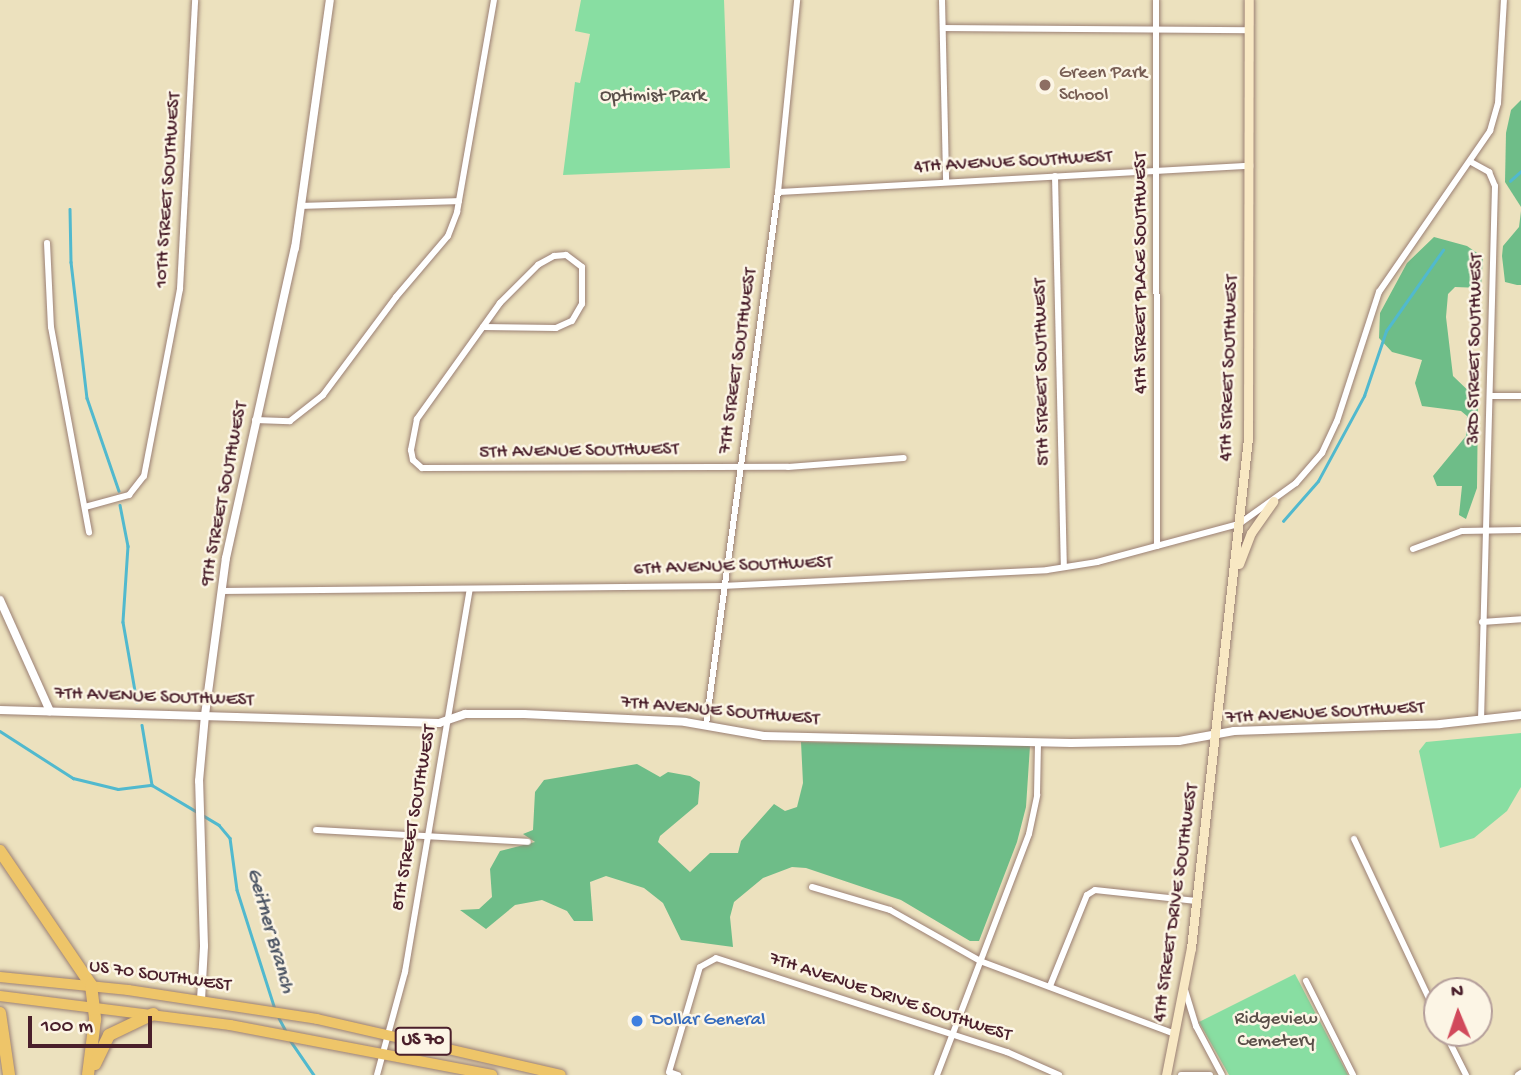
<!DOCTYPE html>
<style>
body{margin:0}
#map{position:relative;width:1521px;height:1075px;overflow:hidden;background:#ece1be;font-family:"Gochi Hand",sans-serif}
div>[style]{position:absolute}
.green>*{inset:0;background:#88dea2}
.forest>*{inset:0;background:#6ebd88}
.stream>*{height:2.5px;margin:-1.25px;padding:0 1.25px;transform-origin:1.25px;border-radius:1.25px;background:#51b9ce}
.roads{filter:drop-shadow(0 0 2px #9b8074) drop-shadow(0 0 2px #9b8074)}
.minor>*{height:6px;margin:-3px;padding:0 3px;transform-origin:3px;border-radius:3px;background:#fff}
.tertiary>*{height:8px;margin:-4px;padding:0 4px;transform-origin:4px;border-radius:4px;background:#fff}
.secondary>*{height:9px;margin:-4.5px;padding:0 4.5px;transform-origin:4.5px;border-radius:4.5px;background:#f8e8c3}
.primary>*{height:10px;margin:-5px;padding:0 5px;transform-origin:5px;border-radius:5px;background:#eec569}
.motorway>*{height:12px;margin:-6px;padding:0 6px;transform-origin:6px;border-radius:6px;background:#eec569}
.dots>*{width:19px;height:19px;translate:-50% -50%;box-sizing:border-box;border:4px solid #fcf5e5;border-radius:50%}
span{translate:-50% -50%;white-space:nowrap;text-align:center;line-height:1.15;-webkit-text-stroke:5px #fcf5e5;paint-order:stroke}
.shield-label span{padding:2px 5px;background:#fcf5e5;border:2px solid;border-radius:5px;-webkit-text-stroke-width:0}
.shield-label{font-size:18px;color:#4a1f2b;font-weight:700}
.education-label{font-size:19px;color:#785e54}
.left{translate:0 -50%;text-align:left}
.park-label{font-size:19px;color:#5a4f49}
.street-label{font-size:19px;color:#4a1f2b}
.shop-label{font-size:19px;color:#366cbe}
.water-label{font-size:21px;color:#4c5564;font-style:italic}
.north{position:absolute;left:1423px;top:977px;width:70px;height:70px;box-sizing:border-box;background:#fcf5e5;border:2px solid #b59f9b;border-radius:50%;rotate:358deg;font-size:19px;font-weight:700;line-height:28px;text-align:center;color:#4a1f2b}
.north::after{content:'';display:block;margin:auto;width:24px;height:32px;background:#d1495b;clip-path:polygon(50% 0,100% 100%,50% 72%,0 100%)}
.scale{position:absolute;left:28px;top:1016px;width:124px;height:32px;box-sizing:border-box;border:4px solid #4a1f2b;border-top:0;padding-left:9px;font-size:21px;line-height:24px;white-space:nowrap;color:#4a1f2b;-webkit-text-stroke:5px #fcf5e5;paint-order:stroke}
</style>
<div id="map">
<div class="green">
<i style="clip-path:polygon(581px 0,724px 0,730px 168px,563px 175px,575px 82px,580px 83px,590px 34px,575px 31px)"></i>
<i style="clip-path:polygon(1521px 733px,1521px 787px,1507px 811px,1474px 838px,1440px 848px,1419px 751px,1426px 742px)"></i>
<i style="clip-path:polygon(1295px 974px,1348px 1075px,1229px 1075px,1199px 1022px)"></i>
</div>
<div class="forest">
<i style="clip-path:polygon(1521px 100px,1521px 207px,1505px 182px,1506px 133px,1511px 110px)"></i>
<i style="clip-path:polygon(1521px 211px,1521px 285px,1517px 285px,1505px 282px,1502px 256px,1503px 246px,1519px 227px)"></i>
<i style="clip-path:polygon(1434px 237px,1467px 246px,1483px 257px,1481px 288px,1455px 287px,1448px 294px,1446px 317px,1453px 376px,1478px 400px,1477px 488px,1466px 519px,1459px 515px,1462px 486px,1437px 486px,1433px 476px,1466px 436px,1467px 416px,1461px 411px,1422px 406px,1415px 383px,1422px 360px,1392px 352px,1379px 338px,1380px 313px,1407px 263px)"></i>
<i style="clip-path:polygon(801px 742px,1030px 746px,1026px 807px,1017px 842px,979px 941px,970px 941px,901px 900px,806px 868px,792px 867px,763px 878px,734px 902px,730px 917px,733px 947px,681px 940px,663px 903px,644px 888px,606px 876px,590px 882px,593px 921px,574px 921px,567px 911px,542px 900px,515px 905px,486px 929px,460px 910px,479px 909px,492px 897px,490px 869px,500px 851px,535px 842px,523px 834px,533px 830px,535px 792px,544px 780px,637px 764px,660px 777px,668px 772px,690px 776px,700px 782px,698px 804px,660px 836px,658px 842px,690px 872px,710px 853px,738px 853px,741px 841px,774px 804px,785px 811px,797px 807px,803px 783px)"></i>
</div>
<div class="stream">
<i style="left:1510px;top:181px;width:15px;rotate:-42deg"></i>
<i style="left:70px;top:209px;width:53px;rotate:88.9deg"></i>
<i style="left:71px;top:262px;width:137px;rotate:83.3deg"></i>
<i style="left:87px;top:398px;width:98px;rotate:71deg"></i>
<i style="left:120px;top:505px;width:42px;rotate:79deg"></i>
<i style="left:128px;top:546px;width:76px;rotate:93.8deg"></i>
<i style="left:123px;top:622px;width:81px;rotate:80.1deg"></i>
<i style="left:1283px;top:521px;width:53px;rotate:-48.8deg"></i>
<i style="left:1318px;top:481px;width:97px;rotate:-61.6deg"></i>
<i style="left:1364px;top:396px;width:69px;rotate:-71.3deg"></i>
<i style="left:1386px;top:331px;width:99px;rotate:-54.9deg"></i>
<i style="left:142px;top:725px;width:61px;rotate:80.5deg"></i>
<i style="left:0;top:731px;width:87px;rotate:32.8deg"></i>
<i style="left:73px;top:778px;width:46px;rotate:13.7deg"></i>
<i style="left:118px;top:789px;width:34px;rotate:-7deg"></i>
<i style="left:152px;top:785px;width:78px;rotate:30.8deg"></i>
<i style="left:219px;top:825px;width:17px;rotate:50deg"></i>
<i style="left:230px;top:838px;width:52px;rotate:82.3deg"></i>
<i style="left:237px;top:890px;width:125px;rotate:72.3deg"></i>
<i style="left:279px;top:1018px;width:15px;rotate:62deg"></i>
<i style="left:290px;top:1040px;width:42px;rotate:55.6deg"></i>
</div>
<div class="roads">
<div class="minor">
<i style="left:942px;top:0;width:182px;rotate:88.7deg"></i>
<i style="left:1156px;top:0;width:546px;rotate:89.9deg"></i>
<i style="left:943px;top:28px;width:306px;rotate:0.4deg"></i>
<i style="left:1471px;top:162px;width:21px;rotate:29deg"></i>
<i style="left:1489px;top:172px;width:15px;rotate:67deg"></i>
<i style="left:1495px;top:186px;width:533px;rotate:91.5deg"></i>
<i style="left:1055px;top:176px;width:391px;rotate:88.7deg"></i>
<i style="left:778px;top:192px;width:473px;rotate:-3.2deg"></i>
<i style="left:302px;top:206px;width:157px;rotate:-1.8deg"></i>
<i style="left:47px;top:243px;width:84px;rotate:87.3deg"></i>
<i style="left:51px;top:327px;width:209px;rotate:79.5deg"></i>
<i style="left:483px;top:327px;width:73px;rotate:0.8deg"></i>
<i style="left:556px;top:328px;width:17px;rotate:-24deg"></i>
<i style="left:572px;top:321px;width:20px;rotate:-60deg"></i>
<i style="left:582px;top:304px;width:37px;rotate:-90deg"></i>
<i style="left:582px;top:267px;width:20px;rotate:-143deg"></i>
<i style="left:566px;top:255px;width:12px;rotate:175deg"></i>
<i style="left:554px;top:256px;width:18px;rotate:151deg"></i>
<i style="left:538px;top:265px;width:54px;rotate:135deg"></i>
<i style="left:500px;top:303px;width:143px;rotate:125.6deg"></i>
<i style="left:417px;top:419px;width:32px;rotate:101deg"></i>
<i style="left:411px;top:450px;width:10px;rotate:79deg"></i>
<i style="left:413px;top:460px;width:12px;rotate:42deg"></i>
<i style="left:422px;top:468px;width:366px;rotate:-0.2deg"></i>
<i style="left:788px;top:467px;width:116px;rotate:-4.4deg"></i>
<i style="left:1491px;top:396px;width:30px"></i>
<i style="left:255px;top:420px;width:35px;rotate:2deg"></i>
<i style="left:290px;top:421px;width:42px;rotate:-38.2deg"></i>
<i style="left:323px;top:395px;width:122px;rotate:-53.3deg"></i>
<i style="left:396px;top:297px;width:80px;rotate:-49.6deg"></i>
<i style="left:448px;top:236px;width:26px;rotate:-69deg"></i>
<i style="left:457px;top:212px;width:215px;rotate:-80.1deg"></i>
<i style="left:85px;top:507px;width:46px;rotate:-15.3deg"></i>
<i style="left:129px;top:495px;width:24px;rotate:-52deg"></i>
<i style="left:144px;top:476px;width:190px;rotate:-79.1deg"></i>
<i style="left:180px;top:289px;width:289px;rotate:-87deg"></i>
<i style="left:1413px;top:549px;width:52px;rotate:-20.2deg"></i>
<i style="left:1462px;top:531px;width:59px;rotate:-1deg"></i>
<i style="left:221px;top:591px;width:503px;rotate:-0.57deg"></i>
<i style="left:724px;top:586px;width:323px;rotate:-2.8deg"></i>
<i style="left:1047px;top:570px;width:51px;rotate:-9.1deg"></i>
<i style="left:1097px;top:562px;width:147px;rotate:-15deg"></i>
<i style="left:1239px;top:524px;width:70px;rotate:-35.7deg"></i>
<i style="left:1296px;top:483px;width:40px;rotate:-49deg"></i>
<i style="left:1322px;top:453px;width:35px;rotate:-65deg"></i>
<i style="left:1337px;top:421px;width:136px;rotate:-72deg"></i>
<i style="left:1379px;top:292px;width:196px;rotate:-55.4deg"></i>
<i style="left:1490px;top:131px;width:29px;rotate:-74deg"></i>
<i style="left:1498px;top:103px;width:103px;rotate:-86.7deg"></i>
<i style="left:1482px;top:622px;width:39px;rotate:-4deg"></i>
<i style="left:706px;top:725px;width:538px;rotate:-82.31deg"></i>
<i style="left:778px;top:192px;width:193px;rotate:-84.3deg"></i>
<i style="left:316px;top:830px;width:212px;rotate:3.2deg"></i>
<i style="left:1354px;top:839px;width:195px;rotate:64.8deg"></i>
<i style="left:812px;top:887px;width:81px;rotate:16.4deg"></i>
<i style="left:890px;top:910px;width:103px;rotate:29.5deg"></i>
<i style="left:980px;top:961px;width:208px;rotate:20.5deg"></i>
<i style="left:1306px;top:981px;width:105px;rotate:63.4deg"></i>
<i style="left:1050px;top:986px;width:98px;rotate:-67.9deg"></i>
<i style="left:1087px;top:895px;width:9px;rotate:-32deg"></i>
<i style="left:1095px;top:890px;width:102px;rotate:6.2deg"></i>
<i style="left:1185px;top:990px;width:38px;rotate:73deg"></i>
<i style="left:1196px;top:1026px;width:55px;rotate:62deg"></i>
<i style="left:1445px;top:1033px;width:47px;rotate:63.4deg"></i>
<i style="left:377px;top:1075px;width:107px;rotate:-74.8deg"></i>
<i style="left:405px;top:972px;width:388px;rotate:-80.4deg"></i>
<i style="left:678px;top:1075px;width:9px;rotate:-162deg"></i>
<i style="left:669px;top:1072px;width:109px;rotate:-73.6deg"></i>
<i style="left:700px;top:967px;width:18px;rotate:-29deg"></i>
<i style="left:716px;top:958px;width:306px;rotate:17.9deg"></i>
<i style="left:1007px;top:1052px;width:57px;rotate:23.9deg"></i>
<i style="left:937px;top:1075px;width:258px;rotate:-69.1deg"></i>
<i style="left:1029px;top:834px;width:40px;rotate:-78deg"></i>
<i style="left:1037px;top:795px;width:53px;rotate:-88.9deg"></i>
<i style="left:1181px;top:1075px;width:29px"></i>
<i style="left:1518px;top:1075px;width:4px;rotate:-34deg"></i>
</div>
<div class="tertiary">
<i style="left:0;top:600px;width:122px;rotate:65.8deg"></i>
<i style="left:0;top:710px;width:439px;rotate:1.7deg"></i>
<i style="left:439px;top:723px;width:28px;rotate:-19deg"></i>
<i style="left:465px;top:714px;width:59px"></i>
<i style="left:524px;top:714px;width:161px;rotate:2.8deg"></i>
<i style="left:685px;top:722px;width:80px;rotate:10deg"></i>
<i style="left:764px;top:736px;width:307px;rotate:1.3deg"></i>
<i style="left:1071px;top:743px;width:108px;rotate:-1.1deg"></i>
<i style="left:1179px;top:741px;width:56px;rotate:-10.3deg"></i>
<i style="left:1234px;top:731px;width:206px;rotate:-1.9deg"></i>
<i style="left:1440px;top:724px;width:81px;rotate:-6.3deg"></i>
<i style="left:201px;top:1000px;width:54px;rotate:-86.8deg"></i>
<i style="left:204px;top:946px;width:165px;rotate:-91.7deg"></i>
<i style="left:199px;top:781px;width:66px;rotate:-84.8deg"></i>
<i style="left:205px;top:715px;width:158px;rotate:-82.4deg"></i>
<i style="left:226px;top:558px;width:318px;rotate:-77.5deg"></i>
<i style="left:295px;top:248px;width:250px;rotate:-82deg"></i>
</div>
<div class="secondary">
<i style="left:1239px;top:564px;width:33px;rotate:-69deg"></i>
<i style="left:1251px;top:533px;width:39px;rotate:-55deg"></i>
<i style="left:1166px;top:1075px;width:129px;rotate:-78.9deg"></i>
<i style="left:1191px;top:948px;width:513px;rotate:-83.62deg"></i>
<i style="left:1248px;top:438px;width:438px;rotate:-89.9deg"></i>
</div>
<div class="primary">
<i style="left:0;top:977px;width:129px;rotate:5.8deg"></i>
<i style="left:128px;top:990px;width:191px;rotate:8.7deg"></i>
<i style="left:317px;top:1019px;width:250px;rotate:12.9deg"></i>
<i style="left:0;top:996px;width:232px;rotate:7.2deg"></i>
<i style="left:230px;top:1025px;width:267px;rotate:10.8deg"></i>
</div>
<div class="motorway">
<i style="left:0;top:851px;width:162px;rotate:55.8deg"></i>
<i style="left:91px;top:985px;width:35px;rotate:83deg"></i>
<i style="left:95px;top:1020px;width:55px;rotate:97.3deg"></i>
<i style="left:0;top:1013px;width:63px;rotate:81.7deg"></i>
<i style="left:95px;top:1064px;width:32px;rotate:-64deg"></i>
<i style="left:109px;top:1035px;width:49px;rotate:-25.5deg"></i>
</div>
</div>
<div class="dots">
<i style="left:1045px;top:85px;background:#8d6e63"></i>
<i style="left:637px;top:1021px;background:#3f7fe0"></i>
</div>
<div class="shield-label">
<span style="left:423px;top:1041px">US 70</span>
</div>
<div class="education-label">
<span class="left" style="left:1059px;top:85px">Green Park<br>School</span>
</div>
<div class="park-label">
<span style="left:653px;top:97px">Optimist Park</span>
<span style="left:1276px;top:1031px">Ridgeview<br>Cemetery</span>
</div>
<div class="street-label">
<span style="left:1013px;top:163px;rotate:-3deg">4TH AVENUE SOUTHWEST</span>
<span style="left:169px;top:190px;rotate:-86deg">10TH STREET SOUTHWEST</span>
<span style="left:1142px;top:273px;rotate:-90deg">4TH STREET PLACE SOUTHWEST</span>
<span style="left:1476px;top:349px;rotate:-89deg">3RD STREET SOUTHWEST</span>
<span style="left:739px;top:361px;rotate:-82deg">7TH STREET SOUTHWEST</span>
<span style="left:1230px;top:368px;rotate:-88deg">4TH STREET SOUTHWEST</span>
<span style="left:1043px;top:372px;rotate:-91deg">5TH STREET SOUTHWEST</span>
<span style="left:579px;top:452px;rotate:-1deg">5TH AVENUE SOUTHWEST</span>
<span style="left:225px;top:494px;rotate:-79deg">9TH STREET SOUTHWEST</span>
<span style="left:733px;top:567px;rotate:-2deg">6TH AVENUE SOUTHWEST</span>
<span style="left:154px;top:698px;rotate:2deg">7TH AVENUE SOUTHWEST</span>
<span style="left:720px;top:712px;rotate:5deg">7TH AVENUE SOUTHWEST</span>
<span style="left:1325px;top:714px;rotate:-3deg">7TH AVENUE SOUTHWEST</span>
<span style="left:415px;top:818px;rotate:-80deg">8TH STREET SOUTHWEST</span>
<span style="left:1177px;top:903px;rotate:-82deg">4TH STREET DRIVE SOUTHWEST</span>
<span style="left:160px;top:977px;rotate:8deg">US 70 SOUTHWEST</span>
<span style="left:890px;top:998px;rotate:18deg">7TH AVENUE DRIVE SOUTHWEST</span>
</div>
<div class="shop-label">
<span class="left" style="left:651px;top:1021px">Dollar General</span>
</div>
<div class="water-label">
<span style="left:269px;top:931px;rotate:74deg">Geitner Branch</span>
</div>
<div class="north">N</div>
<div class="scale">100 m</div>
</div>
